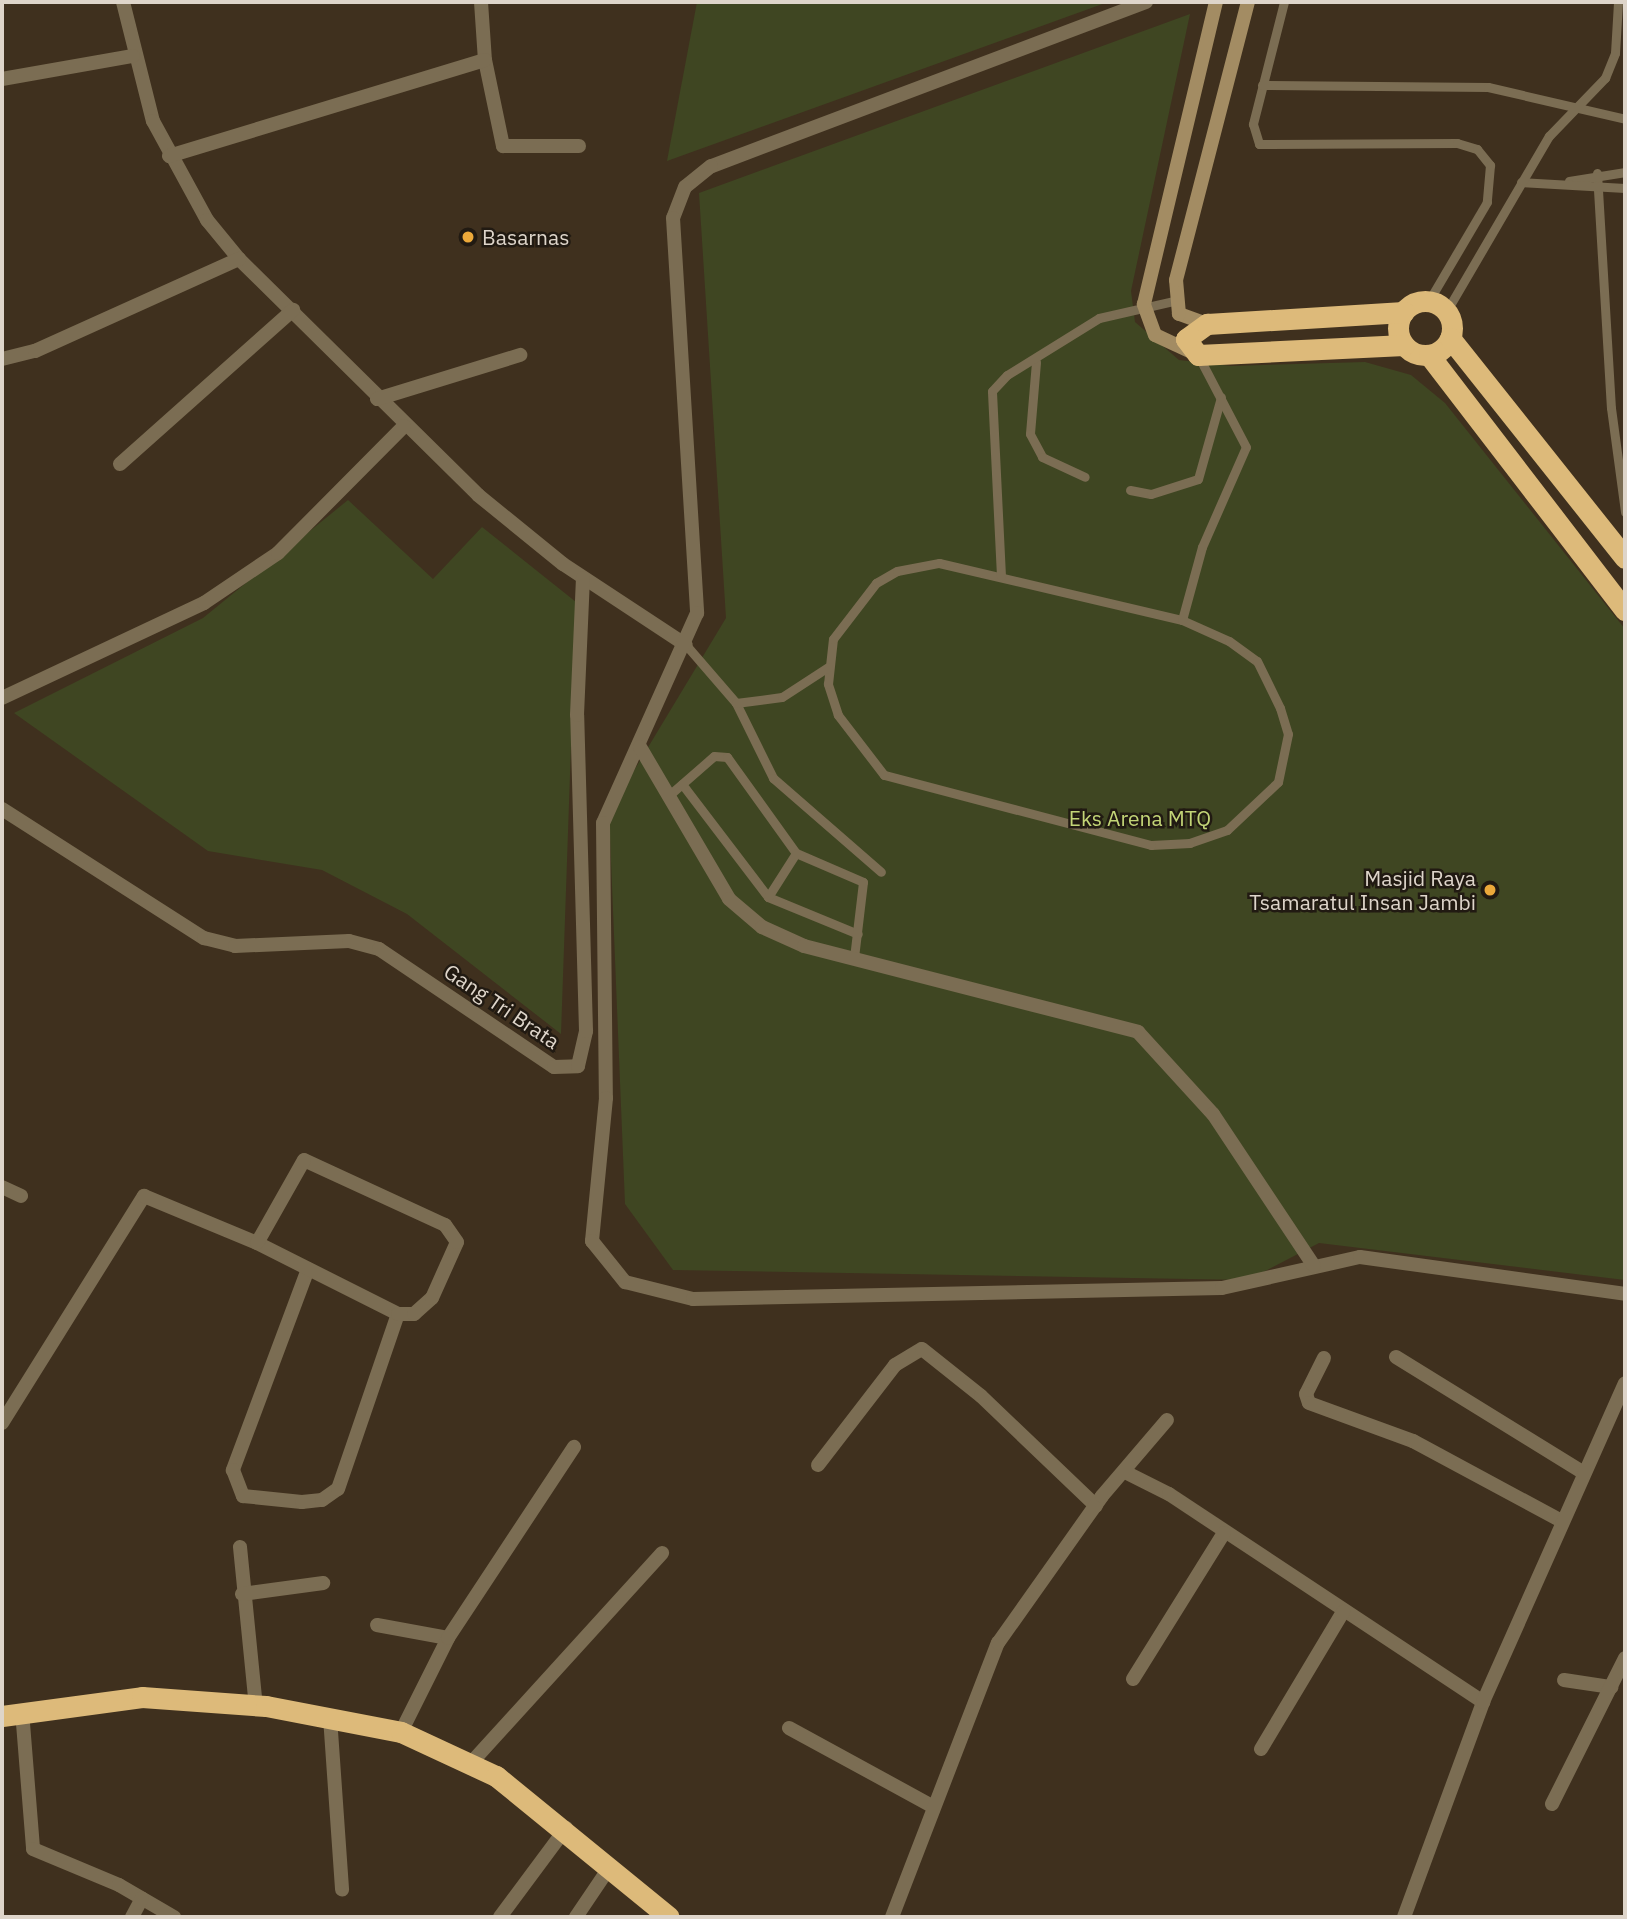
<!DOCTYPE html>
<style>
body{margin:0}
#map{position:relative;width:1627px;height:1919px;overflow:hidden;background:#3f301e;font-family:"IBM Plex Sans",sans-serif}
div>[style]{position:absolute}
.green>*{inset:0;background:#3f4622}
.lane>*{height:9px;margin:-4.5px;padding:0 4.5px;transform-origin:4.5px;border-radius:4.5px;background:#7b6d53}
.street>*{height:14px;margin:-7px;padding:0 7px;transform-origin:7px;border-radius:7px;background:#7b6d53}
.secondary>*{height:14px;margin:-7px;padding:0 7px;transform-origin:7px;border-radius:7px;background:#a38c63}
.highway>*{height:21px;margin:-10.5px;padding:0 10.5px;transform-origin:10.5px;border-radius:10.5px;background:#ddba7a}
.highway>.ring{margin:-10.5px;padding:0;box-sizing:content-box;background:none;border:21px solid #ddba7a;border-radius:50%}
.dots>*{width:19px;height:19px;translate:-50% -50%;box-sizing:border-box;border:4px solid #211a12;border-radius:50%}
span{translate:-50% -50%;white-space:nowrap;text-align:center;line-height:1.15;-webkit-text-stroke:5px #211a12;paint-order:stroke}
.poi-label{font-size:21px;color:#ded5ca}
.left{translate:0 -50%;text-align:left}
.right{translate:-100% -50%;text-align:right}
.park-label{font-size:21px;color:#c3d577}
.street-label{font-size:21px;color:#ded5ca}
.frame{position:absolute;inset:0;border:4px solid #ded5ca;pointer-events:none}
</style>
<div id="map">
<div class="green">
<i style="clip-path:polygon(697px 2px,1108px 2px,667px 161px)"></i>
<i style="clip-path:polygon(1190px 14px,1131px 291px,1135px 322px,1179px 360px,1231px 366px,1365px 362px,1411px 375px,1445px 403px,1625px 629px,1625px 1280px,1319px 1243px,1248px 1280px,673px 1270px,625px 1204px,609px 812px,726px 618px,699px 193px)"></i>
<i style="clip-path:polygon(348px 500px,433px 579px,482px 527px,576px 602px,561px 1034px,407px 914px,322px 870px,208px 851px,14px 713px,203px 618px)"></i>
</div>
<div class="lane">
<i style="left:1284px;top:2px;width:126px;rotate:104.3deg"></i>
<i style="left:1253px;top:124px;width:21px;rotate:73deg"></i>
<i style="left:1259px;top:144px;width:198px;rotate:-0.3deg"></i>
<i style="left:1457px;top:143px;width:21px;rotate:17deg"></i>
<i style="left:1477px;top:149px;width:21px;rotate:51deg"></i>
<i style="left:1490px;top:165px;width:37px;rotate:95deg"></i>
<i style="left:1487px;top:202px;width:116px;rotate:120.5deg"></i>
<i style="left:1262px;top:85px;width:226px;rotate:0.5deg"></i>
<i style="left:1488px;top:87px;width:141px;rotate:13.1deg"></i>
<i style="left:1597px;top:173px;width:235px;rotate:86.6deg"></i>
<i style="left:1611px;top:408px;width:105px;rotate:82.3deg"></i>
<i style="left:1569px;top:181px;width:57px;rotate:-9.1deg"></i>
<i style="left:1521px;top:182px;width:104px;rotate:3.3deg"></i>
<i style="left:1446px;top:312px;width:204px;rotate:-59.7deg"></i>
<i style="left:1549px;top:136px;width:81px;rotate:-46deg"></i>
<i style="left:1605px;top:78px;width:27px;rotate:-68deg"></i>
<i style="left:1615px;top:53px;width:51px;rotate:-86.6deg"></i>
<i style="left:1036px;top:362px;width:72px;rotate:94.8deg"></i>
<i style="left:1030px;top:434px;width:26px;rotate:62deg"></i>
<i style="left:1042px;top:457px;width:47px;rotate:24.9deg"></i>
<i style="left:1130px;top:490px;width:21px;rotate:11deg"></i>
<i style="left:1151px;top:494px;width:49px;rotate:-17.7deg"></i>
<i style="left:1198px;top:479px;width:85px;rotate:-74.3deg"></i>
<i style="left:939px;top:563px;width:250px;rotate:13.2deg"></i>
<i style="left:1182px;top:620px;width:51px;rotate:24.1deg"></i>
<i style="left:1229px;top:641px;width:34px;rotate:36deg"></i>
<i style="left:1257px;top:661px;width:52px;rotate:63.9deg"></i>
<i style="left:1280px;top:708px;width:27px;rotate:73deg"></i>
<i style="left:1288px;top:734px;width:49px;rotate:101.8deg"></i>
<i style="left:1278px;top:782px;width:70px;rotate:136.7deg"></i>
<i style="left:1227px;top:830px;width:39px;rotate:161deg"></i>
<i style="left:1190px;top:843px;width:39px;rotate:177deg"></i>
<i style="left:1151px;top:845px;width:276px;rotate:-165.3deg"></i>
<i style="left:884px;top:775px;width:76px;rotate:-127.5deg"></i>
<i style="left:838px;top:715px;width:33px;rotate:-108deg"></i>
<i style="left:828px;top:684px;width:45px;rotate:-83.7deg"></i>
<i style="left:833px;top:639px;width:71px;rotate:-52.5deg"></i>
<i style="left:876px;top:583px;width:24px;rotate:-30deg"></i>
<i style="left:897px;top:571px;width:43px;rotate:-10.8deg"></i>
<i style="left:1001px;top:576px;width:185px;rotate:-92.8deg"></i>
<i style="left:992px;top:391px;width:22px;rotate:-47deg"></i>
<i style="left:1007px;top:375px;width:108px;rotate:-31.8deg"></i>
<i style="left:1099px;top:318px;width:77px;rotate:-12.8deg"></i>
<i style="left:1182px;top:620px;width:76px;rotate:-74.7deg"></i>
<i style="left:1202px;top:547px;width:109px;rotate:-66.3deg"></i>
<i style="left:1246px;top:447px;width:102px;rotate:-117.6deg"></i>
<i style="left:686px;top:645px;width:77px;rotate:49.2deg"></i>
<i style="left:736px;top:703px;width:84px;rotate:63.7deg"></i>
<i style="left:773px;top:778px;width:143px;rotate:41deg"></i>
<i style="left:736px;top:703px;width:46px;rotate:-7.4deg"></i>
<i style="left:782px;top:697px;width:55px;rotate:-33.1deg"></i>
<i style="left:682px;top:784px;width:142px;rotate:52.7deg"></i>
<i style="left:768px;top:897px;width:97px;rotate:22.3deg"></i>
<i style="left:667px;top:797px;width:62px;rotate:-41.1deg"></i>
<i style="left:714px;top:756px;width:13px;rotate:4deg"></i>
<i style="left:727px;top:757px;width:118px;rotate:54.3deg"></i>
<i style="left:796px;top:853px;width:73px;rotate:23.4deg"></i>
<i style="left:863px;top:882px;width:76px;rotate:96.8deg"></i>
<i style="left:768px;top:897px;width:52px;rotate:-57.5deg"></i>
</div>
<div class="street">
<i style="left:123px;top:2px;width:123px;rotate:75.9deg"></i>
<i style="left:153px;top:121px;width:113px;rotate:61.4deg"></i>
<i style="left:207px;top:220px;width:50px;rotate:50.6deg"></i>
<i style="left:239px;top:259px;width:336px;rotate:44.6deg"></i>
<i style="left:478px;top:495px;width:109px;rotate:39.1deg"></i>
<i style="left:563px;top:564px;width:147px;rotate:33.4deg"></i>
<i style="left:481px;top:2px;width:58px;rotate:86.1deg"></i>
<i style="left:485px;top:60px;width:88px;rotate:78.2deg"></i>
<i style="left:503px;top:146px;width:76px"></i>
<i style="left:1146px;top:2px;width:465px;rotate:159.3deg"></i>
<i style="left:711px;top:166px;width:33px;rotate:141deg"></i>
<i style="left:685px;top:187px;width:33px;rotate:111deg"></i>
<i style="left:673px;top:218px;width:396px;rotate:86.5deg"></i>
<i style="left:697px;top:613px;width:230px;rotate:114.1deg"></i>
<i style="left:603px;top:823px;width:275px;rotate:89.4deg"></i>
<i style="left:606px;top:1098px;width:144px;rotate:95.6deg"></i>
<i style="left:592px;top:1241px;width:53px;rotate:51.2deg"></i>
<i style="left:625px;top:1282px;width:70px;rotate:14deg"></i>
<i style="left:693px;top:1299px;width:529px;rotate:-1.19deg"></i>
<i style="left:1222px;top:1288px;width:141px;rotate:-12.7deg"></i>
<i style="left:1360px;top:1257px;width:268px;rotate:7.9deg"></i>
<i style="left:2px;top:79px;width:133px;rotate:-10deg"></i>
<i style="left:169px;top:156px;width:330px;rotate:-16.9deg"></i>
<i style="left:2px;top:359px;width:34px;rotate:-14deg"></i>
<i style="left:35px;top:351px;width:224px;rotate:-24.3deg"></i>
<i style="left:377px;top:399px;width:150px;rotate:-17.1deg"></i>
<i style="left:120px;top:464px;width:232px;rotate:-41.7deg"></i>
<i style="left:2px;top:698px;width:223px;rotate:-25.2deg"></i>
<i style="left:204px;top:603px;width:89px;rotate:-34deg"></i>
<i style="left:278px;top:553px;width:179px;rotate:-45.2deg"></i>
<i style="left:640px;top:747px;width:176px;rotate:59.6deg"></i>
<i style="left:729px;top:899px;width:43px;rotate:40.3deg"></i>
<i style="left:762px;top:927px;width:46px;rotate:24.3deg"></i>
<i style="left:804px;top:946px;width:345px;rotate:14.4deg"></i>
<i style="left:1138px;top:1032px;width:111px;rotate:47.6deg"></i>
<i style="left:1213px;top:1114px;width:182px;rotate:56.4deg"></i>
<i style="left:2px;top:809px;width:240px;rotate:32.6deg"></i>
<i style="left:204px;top:938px;width:32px;rotate:14deg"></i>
<i style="left:235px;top:946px;width:114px;rotate:-2.5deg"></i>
<i style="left:349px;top:941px;width:31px;rotate:15deg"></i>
<i style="left:379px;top:949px;width:211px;rotate:34deg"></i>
<i style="left:554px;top:1067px;width:24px;rotate:-2deg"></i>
<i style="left:578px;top:1066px;width:36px;rotate:-77deg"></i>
<i style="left:586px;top:1031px;width:316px;rotate:-91.6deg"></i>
<i style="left:577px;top:715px;width:137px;rotate:-87.5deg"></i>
<i style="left:2px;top:1187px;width:21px;rotate:25deg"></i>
<i style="left:308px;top:1269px;width:215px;rotate:110.5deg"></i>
<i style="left:233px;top:1470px;width:28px;rotate:69deg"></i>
<i style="left:243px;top:1496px;width:59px;rotate:5.8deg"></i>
<i style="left:302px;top:1502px;width:20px;rotate:-6deg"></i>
<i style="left:322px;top:1500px;width:19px;rotate:-35deg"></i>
<i style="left:338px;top:1489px;width:185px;rotate:-71.1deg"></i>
<i style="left:1396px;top:1357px;width:219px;rotate:31.7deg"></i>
<i style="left:1324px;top:1358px;width:40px;rotate:116.6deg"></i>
<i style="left:1306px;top:1394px;width:9px;rotate:72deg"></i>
<i style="left:1309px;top:1403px;width:111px;rotate:20.1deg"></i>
<i style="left:1413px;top:1441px;width:167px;rotate:28.3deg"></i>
<i style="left:2px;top:1423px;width:268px;rotate:-58deg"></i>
<i style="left:144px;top:1196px;width:122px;rotate:22.6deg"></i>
<i style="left:257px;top:1243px;width:158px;rotate:26.7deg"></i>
<i style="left:398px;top:1314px;width:16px"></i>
<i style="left:414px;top:1314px;width:24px;rotate:-42deg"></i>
<i style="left:432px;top:1298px;width:61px;rotate:-65.9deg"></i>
<i style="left:457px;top:1242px;width:21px;rotate:-125deg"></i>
<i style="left:445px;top:1225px;width:155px;rotate:-155.3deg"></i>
<i style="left:304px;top:1160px;width:95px;rotate:119.5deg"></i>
<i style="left:818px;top:1465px;width:126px;rotate:-52.4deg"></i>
<i style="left:895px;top:1365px;width:31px;rotate:-31deg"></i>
<i style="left:922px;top:1349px;width:75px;rotate:38.5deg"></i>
<i style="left:981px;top:1396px;width:159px;rotate:43.7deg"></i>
<i style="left:1125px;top:1472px;width:49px;rotate:26.6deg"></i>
<i style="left:1169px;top:1494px;width:377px;rotate:33.5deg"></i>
<i style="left:240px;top:1547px;width:160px;rotate:84.3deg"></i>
<i style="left:242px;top:1594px;width:82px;rotate:-7.7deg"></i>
<i style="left:377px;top:1625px;width:72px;rotate:10.4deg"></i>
<i style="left:1133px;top:1679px;width:172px;rotate:-58.1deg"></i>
<i style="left:1564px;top:1680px;width:48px;rotate:8.5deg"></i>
<i style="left:22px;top:1711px;width:138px;rotate:85.4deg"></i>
<i style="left:33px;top:1849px;width:93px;rotate:22.7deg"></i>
<i style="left:119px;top:1885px;width:64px;rotate:30.2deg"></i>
<i style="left:330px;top:1717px;width:173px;rotate:86deg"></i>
<i style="left:789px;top:1728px;width:163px;rotate:28.6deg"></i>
<i style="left:401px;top:1732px;width:105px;rotate:-63.4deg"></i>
<i style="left:448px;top:1638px;width:229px;rotate:-56.6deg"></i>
<i style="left:1261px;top:1749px;width:160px;rotate:-59.1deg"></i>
<i style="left:471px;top:1763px;width:284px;rotate:-47.7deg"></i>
<i style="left:1552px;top:1804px;width:163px;rotate:-63.4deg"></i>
<i style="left:132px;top:1917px;width:21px;rotate:-62deg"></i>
<i style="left:500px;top:1917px;width:111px;rotate:-53.4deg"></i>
<i style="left:576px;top:1917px;width:59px;rotate:-56deg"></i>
<i style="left:892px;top:1917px;width:294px;rotate:-68.9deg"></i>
<i style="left:998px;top:1643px;width:180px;rotate:-54.7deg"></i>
<i style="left:1102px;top:1496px;width:100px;rotate:-49.5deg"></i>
<i style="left:1404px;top:1917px;width:229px;rotate:-69.8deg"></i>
<i style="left:1483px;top:1702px;width:349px;rotate:-66deg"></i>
</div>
<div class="secondary">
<i style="left:1207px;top:324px;width:30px;rotate:-160deg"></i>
<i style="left:1179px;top:314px;width:34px;rotate:-95deg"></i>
<i style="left:1176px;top:280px;width:287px;rotate:-75.5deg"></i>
<i style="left:1198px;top:355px;width:47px;rotate:-155.1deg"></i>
<i style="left:1155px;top:335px;width:33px;rotate:-110deg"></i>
<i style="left:1144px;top:304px;width:310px;rotate:-76.6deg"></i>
</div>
<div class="highway">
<i class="ring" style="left:1398px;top:301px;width:33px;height:33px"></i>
<i style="left:1450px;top:338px;width:281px;rotate:51.5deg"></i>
<i style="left:1404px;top:345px;width:206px;rotate:177.2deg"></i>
<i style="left:1198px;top:355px;width:20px;rotate:-127deg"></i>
<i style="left:1186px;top:339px;width:26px;rotate:-36deg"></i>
<i style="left:1207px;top:324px;width:197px;rotate:-3.5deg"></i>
<i style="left:1429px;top:355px;width:322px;rotate:52.5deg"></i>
<i style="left:2px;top:1716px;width:141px;rotate:-7.7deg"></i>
<i style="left:142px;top:1697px;width:124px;rotate:4.2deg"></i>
<i style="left:266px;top:1706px;width:137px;rotate:10.9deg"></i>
<i style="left:401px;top:1732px;width:105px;rotate:24.9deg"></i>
<i style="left:496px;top:1776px;width:223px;rotate:39.2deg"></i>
</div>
<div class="dots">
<i style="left:468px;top:237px;background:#eca93a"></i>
<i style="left:1490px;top:890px;background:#eca93a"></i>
</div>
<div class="poi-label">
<span class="left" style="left:482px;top:237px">Basarnas</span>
<span class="right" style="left:1476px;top:890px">Masjid Raya<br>Tsamaratul Insan Jambi</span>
</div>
<div class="park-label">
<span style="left:1140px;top:818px">Eks Arena MTQ</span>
</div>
<div class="street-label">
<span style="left:502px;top:1006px;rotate:34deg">Gang Tri Brata</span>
</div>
<div class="frame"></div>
</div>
